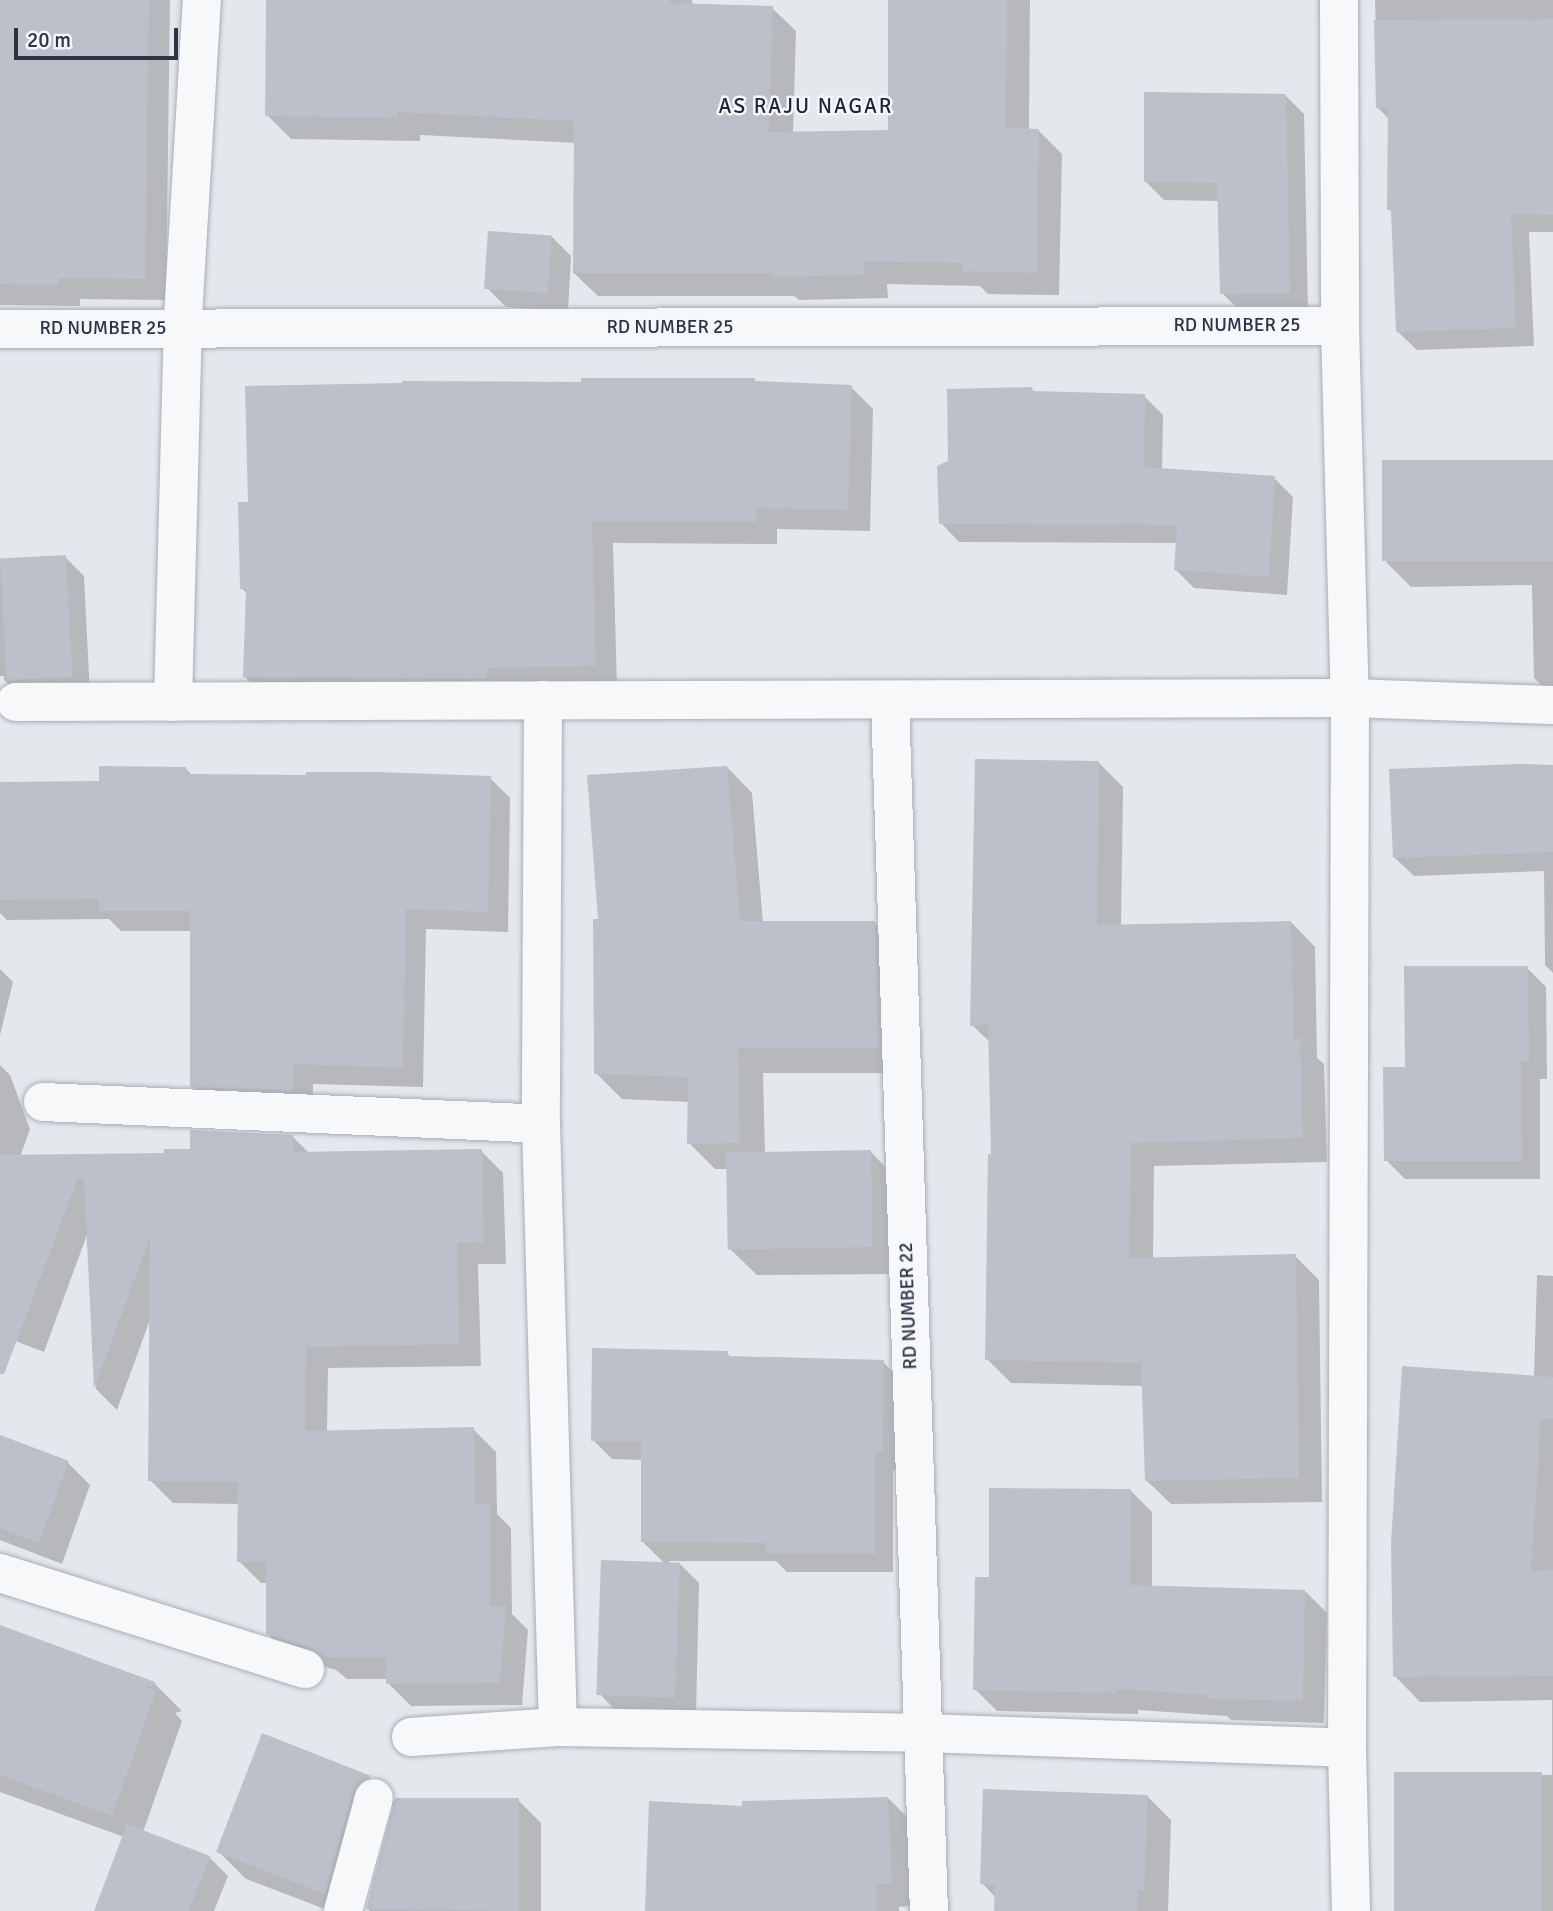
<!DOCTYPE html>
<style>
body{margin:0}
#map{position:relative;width:1553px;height:1911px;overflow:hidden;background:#e4e7ec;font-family:Signika,sans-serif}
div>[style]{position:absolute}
.shadow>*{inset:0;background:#0003}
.building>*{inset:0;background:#bbc0ca;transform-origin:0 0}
.roads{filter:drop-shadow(0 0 2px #a9aeb7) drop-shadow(0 0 2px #a9aeb7)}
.street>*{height:38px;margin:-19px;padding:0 19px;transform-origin:19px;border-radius:19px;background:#f7f8fa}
span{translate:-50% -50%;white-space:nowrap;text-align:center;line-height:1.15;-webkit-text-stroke:5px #f4f6f9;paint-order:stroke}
.street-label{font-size:19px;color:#2b3445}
.neighbourhood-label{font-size:21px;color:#1d2536;letter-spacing:2px}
.scale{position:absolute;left:14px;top:28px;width:164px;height:32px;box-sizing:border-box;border:4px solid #2b3445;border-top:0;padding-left:9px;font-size:21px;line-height:24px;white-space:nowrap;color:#2b3445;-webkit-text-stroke:5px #f4f6f9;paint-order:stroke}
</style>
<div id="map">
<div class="shadow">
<i style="clip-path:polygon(0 0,170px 0,166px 300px,80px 299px,80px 306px,0 305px)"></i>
<i style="clip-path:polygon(268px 0,692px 0,693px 5px,772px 8px,796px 31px,793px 134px,890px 132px,890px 0,1030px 0,1029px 130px,1038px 130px,1062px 154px,1059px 295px,988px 294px,980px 286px,887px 284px,888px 298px,799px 300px,794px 296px,598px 296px,574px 273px,576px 143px,420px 135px,420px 141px,291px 139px,267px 115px)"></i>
<i style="clip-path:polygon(1375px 0,1553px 0,1553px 232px,1529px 232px,1534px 346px,1417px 350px,1398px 332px,1393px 214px,1389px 209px,1390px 120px,1378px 108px)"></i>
<i style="clip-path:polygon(1285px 95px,1304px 114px,1308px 311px,1241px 312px,1222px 293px,1219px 201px,1164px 200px,1145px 181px)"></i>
<i style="clip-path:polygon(552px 237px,571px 256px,568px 311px,506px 307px,487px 288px)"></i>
<i style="clip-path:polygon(754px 380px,758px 383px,851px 387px,873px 409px,870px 531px,777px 529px,777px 544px,613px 543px,617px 688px,267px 699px,245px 677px,248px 594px,242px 589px,250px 503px,582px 384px)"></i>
<i style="clip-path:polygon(1032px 389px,1036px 393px,1144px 396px,1163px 415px,1162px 470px,1274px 478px,1293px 497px,1287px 595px,1194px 588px,1175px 569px,1177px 543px,959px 542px,941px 523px,950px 462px)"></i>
<i style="clip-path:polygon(1553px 460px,1553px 697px,1534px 678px,1532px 585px,1411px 587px,1386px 562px)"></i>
<i style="clip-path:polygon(65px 557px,84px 576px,90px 695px,23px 699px,4px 680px,4px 676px,0 676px,0 559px)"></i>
<i style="clip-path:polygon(1099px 763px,1123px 787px,1121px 927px,1291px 922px,1315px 947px,1317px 1058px,1324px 1064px,1327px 1162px,1154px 1166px,1153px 1259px,1295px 1256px,1319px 1280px,1322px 1502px,1171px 1504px,1146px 1480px,1144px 1386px,1011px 1383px,987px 1359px,993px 1156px,991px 1043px,972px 1025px)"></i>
<i style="clip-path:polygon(1553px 766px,1553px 973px,1545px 965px,1544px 871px,1414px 876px,1395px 858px)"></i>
<i style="clip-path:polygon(727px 767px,752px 793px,763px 923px,875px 923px,900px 949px,904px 1073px,763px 1073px,765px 1153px,871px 1152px,898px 1180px,899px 1274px,757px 1275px,729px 1248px,728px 1169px,715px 1169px,689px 1143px,690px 1102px,622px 1099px,596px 1073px,600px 920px)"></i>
<i style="clip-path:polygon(185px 768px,192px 775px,490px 778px,510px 798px,508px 932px,426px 929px,423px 1087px,313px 1084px,313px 1111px,212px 1106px,192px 1086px,191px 931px,121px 931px,109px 919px,7px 920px,0 913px,0 784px,100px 782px)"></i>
<i style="clip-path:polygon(1527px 968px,1546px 987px,1547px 1079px,1540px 1079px,1540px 1179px,1405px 1179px,1386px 1160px,1407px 1069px)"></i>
<i style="clip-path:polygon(0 969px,13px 982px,0 1035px)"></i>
<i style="clip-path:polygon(0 1065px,10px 1075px,30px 1129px,20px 1157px,166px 1155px,293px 1137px,309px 1153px,481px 1151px,503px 1173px,506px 1264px,478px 1264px,481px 1366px,328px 1368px,327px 1432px,473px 1429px,496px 1452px,497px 1514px,511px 1528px,512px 1614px,528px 1630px,522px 1705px,411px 1706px,388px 1683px,388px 1679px,347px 1679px,336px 1670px,290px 1656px,267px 1633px,268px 1583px,261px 1583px,239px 1561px,239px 1504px,173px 1503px,150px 1480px,151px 1317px,117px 1410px,96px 1389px,88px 1232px,44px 1352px,0 1335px)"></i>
<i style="clip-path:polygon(1537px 1275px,1553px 1276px,1553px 1911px,1396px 1911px,1396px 1773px,1552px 1775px,1552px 1700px,1420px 1702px,1395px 1676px,1534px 1377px)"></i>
<i style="clip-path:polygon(727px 1353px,732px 1358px,883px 1362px,902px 1381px,901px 1470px,893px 1470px,893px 1572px,787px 1572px,776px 1561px,669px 1561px,669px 1564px,680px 1564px,699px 1583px,696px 1715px,618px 1713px,600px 1694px,665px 1564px,643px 1542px,643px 1460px,612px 1459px,593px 1440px)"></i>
<i style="clip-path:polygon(0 1437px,68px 1463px,90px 1485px,62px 1564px,0 1540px)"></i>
<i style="clip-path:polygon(1130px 1490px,1152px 1512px,1152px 1587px,1305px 1591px,1327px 1613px,1324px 1723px,1231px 1720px,1227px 1716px,1138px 1710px,1138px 1714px,997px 1711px,975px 1689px,991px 1579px)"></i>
<i style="clip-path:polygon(0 1627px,154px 1683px,182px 1711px,175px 1713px,182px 1721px,143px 1832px,209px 1857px,228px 1876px,214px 1911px,96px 1911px,124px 1837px,0 1792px)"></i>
<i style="clip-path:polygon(263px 1735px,370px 1778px,396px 1803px,518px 1800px,541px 1823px,541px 1911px,370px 1911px,368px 1909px,395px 1805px,387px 1809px,330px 1911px,246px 1879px,218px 1851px)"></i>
<i style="clip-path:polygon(1148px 1797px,1171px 1820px,1168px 1911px,996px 1911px,996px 1898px,982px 1883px)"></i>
<i style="clip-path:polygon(888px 1798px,911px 1821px,914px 1906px,899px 1907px,899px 1911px,647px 1911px,744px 1808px)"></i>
</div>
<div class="building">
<i style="clip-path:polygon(0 0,149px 0,145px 279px,59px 278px,59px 285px,0 284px)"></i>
<i style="clip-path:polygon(266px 0,670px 0,670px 3px,773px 6px,769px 132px,888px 130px,888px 0,1007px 0,1006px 128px,1039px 129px,1037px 273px,962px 271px,963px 263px,864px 261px,865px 275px,773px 277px,773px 273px,573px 273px,574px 121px,397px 112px,397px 118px,265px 116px)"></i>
<i style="clip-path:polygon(1553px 19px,1553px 215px,1511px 214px,1516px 328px,1396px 332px,1391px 210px,1387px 210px,1388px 108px,1376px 108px,1374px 20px)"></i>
<i style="clip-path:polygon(1144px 92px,1286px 94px,1290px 293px,1220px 294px,1217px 183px,1144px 182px)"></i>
<i style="left:488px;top:231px;width:64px;height:58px;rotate:4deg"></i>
<i style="clip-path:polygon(581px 378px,755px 378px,755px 381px,852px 385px,848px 510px,756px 508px,756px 522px,592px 522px,596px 666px,487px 668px,487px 679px,243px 677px,246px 589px,240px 589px,238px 502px,248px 502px,245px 386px,402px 383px,402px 381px,581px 382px)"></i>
<i style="clip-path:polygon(1032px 387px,1032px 391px,1145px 394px,1144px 467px,1275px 476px,1269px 577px,1174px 570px,1177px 525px,939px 524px,937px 466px,948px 461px,947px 389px)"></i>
<i style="left:1553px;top:460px;width:101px;height:171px;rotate:90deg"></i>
<i style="left:66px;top:555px;width:122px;height:66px;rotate:87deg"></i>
<i style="clip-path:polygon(975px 759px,1099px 761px,1097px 925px,1291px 921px,1294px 1039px,1300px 1038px,1303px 1138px,1131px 1143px,1129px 1258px,1296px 1254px,1299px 1478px,1145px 1481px,1141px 1363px,985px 1360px,988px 1154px,991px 1154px,988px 1025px,970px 1026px)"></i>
<i style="clip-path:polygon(1520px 764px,1553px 765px,1553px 852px,1393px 858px,1389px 769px)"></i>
<i style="clip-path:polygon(99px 766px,186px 767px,186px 774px,306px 775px,306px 772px,377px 772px,491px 776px,488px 912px,406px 909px,403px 1068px,293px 1064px,293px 1091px,190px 1087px,190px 911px,99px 911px,99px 899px,0 900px,0 782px,99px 781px)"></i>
<i style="clip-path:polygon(727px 766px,740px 921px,875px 921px,879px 1048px,738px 1048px,740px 1143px,687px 1144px,688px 1077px,594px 1074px,593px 919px,598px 919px,587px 775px)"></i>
<i style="clip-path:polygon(1404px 966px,1528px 966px,1529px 1061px,1521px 1061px,1522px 1161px,1384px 1161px,1383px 1067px,1405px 1067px)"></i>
<i style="clip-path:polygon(190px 1130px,293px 1135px,293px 1152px,482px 1149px,484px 1242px,457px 1243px,459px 1344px,306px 1347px,305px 1431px,474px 1427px,475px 1504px,490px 1504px,490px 1606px,506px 1606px,500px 1683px,386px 1684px,386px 1658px,323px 1657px,312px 1648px,266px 1634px,266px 1562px,237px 1562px,238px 1482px,148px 1481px,150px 1237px,94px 1389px,84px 1179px,78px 1178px,4px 1374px,0 1374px,0 1155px,164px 1153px,164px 1149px,190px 1149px)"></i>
<i style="left:871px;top:1150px;width:97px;height:145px;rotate:89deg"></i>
<i style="clip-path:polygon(592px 1348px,728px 1351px,728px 1356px,884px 1360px,883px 1452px,875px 1452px,875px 1554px,766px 1554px,766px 1543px,641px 1542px,641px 1442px,591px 1441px)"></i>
<i style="clip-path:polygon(1402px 1366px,1553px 1377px,1553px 1419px,1541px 1419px,1531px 1571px,1553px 1570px,1553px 1676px,1393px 1677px,1391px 1543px)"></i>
<i style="clip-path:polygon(0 1435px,69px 1461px,39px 1543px,0 1528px)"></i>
<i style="clip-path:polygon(989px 1488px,1131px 1489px,1130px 1585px,1305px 1590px,1303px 1701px,1207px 1699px,1207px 1695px,1116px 1689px,1116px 1693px,973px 1690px,975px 1577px,989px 1577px)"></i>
<i style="left:601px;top:1560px;width:79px;height:135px;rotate:2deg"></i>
<i style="clip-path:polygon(0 1625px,155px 1682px,154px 1686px,143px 1686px,156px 1691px,112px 1816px,0 1775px)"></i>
<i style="clip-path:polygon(262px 1733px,371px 1776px,359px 1782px,353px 1792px,325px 1894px,216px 1852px)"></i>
<i style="left:1394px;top:1772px;width:148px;height:139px"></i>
<i style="clip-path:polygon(983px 1789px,1148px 1795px,1144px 1891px,1138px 1890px,1137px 1911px,994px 1911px,995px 1885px,980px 1884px)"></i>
<i style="clip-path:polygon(888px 1797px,892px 1884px,876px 1884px,876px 1911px,645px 1911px,649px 1801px,742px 1806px,742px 1801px)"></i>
<i style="clip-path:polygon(395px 1798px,519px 1798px,519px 1911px,366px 1909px)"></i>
<i style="clip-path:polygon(127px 1824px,210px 1856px,189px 1911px,94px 1911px)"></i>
</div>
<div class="roads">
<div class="street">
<i style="left:1339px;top:0;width:326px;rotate:89.8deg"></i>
<i style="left:1340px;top:326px;width:372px;rotate:88.5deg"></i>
<i style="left:1350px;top:698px;width:1050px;rotate:90.16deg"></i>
<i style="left:1347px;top:1748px;width:163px;rotate:88.6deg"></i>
<i style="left:0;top:329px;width:1340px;rotate:-0.13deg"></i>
<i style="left:543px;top:700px;width:424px;rotate:90.3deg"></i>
<i style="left:541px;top:1124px;width:603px;rotate:88.39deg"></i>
<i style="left:890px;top:700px;width:1212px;rotate:88.16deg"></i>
<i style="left:16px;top:702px;width:1334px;rotate:-0.17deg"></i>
<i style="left:1350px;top:698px;width:203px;rotate:2deg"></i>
<i style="left:173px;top:702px;width:385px;rotate:-88.5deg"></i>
<i style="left:183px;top:317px;width:318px;rotate:-86.6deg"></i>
<i style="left:43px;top:1102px;width:498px;rotate:2.5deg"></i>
<i style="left:0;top:1573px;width:320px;rotate:17.5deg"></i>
<i style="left:411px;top:1737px;width:147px;rotate:-3.9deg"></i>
<i style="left:558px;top:1727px;width:365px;rotate:0.9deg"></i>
<i style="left:923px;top:1733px;width:424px;rotate:2deg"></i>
<i style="left:343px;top:1911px;width:117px;rotate:-74.7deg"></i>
</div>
</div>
<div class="street-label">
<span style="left:1237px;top:326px">RD NUMBER 25</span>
<span style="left:670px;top:328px">RD NUMBER 25</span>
<span style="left:103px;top:329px">RD NUMBER 25</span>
<span style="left:909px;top:1306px;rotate:-92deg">RD NUMBER 22</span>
</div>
<div class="neighbourhood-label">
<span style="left:806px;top:106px">AS RAJU NAGAR</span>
</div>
<div class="scale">20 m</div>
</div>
